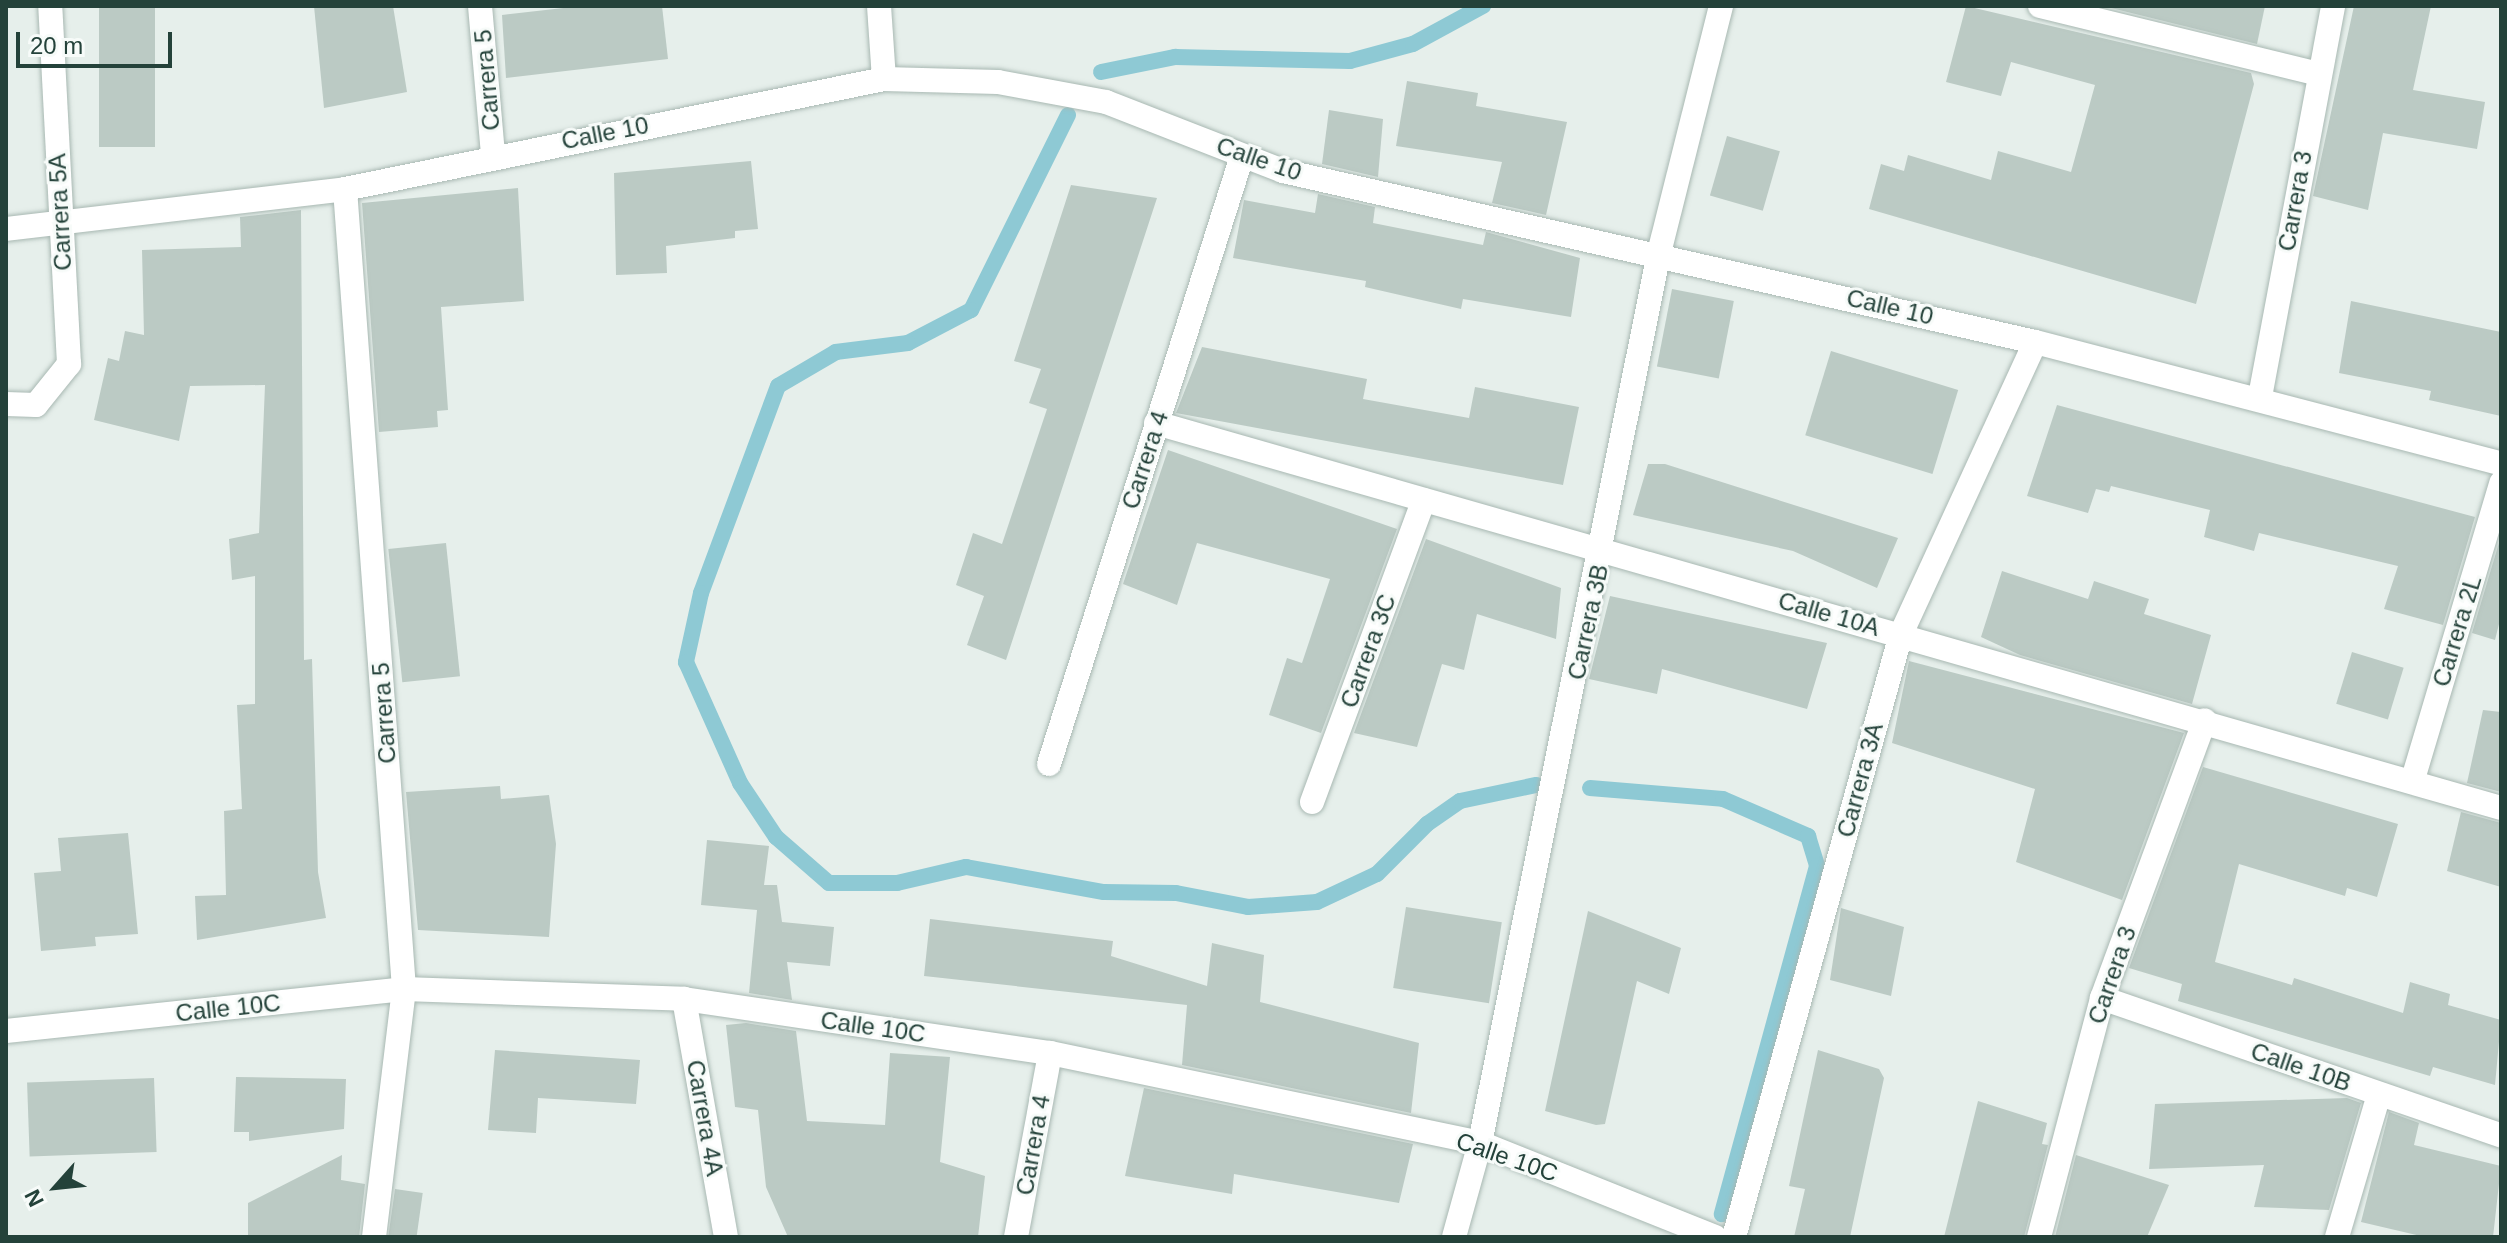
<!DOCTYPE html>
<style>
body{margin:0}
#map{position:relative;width:2507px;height:1243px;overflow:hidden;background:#e6efeb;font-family:Helvetica,sans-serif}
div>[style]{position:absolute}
.stream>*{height:16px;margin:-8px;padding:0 8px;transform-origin:8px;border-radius:8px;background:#8ec9d4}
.building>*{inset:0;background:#bbcac4;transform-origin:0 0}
.roads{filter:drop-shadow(0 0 2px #a8b8b2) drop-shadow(0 0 2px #a8b8b2)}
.minor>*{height:24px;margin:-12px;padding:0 12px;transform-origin:12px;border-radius:12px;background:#fff}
span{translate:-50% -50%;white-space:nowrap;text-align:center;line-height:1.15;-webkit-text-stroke:6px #f7fbf9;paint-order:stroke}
.street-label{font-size:24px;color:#24423a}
.frame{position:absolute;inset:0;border:8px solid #24423a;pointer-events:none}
.north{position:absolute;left:16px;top:1147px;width:80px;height:80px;-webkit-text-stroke:6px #f7fbf9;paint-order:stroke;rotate:243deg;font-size:22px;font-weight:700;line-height:32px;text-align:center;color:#24423a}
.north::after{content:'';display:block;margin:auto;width:28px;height:36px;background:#24423a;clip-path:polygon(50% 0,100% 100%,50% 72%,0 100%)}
.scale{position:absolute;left:16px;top:32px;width:156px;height:36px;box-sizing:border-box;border:4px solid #24423a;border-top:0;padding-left:10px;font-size:24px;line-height:28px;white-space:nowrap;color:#24423a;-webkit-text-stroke:6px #f7fbf9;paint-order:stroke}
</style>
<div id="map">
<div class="stream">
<i style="left:1101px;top:72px;width:76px;rotate:-11.5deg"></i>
<i style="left:1175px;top:57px;width:175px;rotate:1.3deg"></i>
<i style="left:1350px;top:61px;width:65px;rotate:-15.1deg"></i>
<i style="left:1413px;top:44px;width:80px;rotate:-28.5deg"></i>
<i style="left:1068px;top:115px;width:218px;rotate:116.4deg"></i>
<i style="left:971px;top:310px;width:71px;rotate:152.4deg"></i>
<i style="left:908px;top:343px;width:73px;rotate:172.9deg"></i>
<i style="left:836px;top:352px;width:67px;rotate:149.6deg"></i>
<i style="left:778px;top:386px;width:221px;rotate:110.4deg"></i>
<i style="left:701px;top:593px;width:71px;rotate:102.3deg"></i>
<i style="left:686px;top:662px;width:133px;rotate:65.9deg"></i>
<i style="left:740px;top:783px;width:65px;rotate:56.3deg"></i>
<i style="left:776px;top:837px;width:70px;rotate:41deg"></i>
<i style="left:829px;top:883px;width:68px"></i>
<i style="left:897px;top:883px;width:71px;rotate:-13.1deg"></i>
<i style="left:966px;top:867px;width:140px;rotate:10.3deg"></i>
<i style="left:1104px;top:892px;width:72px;rotate:0.8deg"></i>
<i style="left:1176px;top:893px;width:73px;rotate:11deg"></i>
<i style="left:1248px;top:907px;width:69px;rotate:-4.1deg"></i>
<i style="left:1317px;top:902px;width:66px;rotate:-25deg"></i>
<i style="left:1377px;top:874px;width:71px;rotate:-45deg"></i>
<i style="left:1427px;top:824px;width:40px;rotate:-34.9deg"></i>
<i style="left:1460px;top:801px;width:78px;rotate:-11.9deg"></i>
<i style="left:1590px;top:788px;width:133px;rotate:4.7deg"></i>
<i style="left:1723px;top:799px;width:93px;rotate:23.5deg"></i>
<i style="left:1808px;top:836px;width:31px;rotate:73deg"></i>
<i style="left:1817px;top:866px;width:361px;rotate:105.3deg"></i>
</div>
<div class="building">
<i style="left:99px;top:6px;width:56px;height:141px"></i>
<i style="clip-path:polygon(314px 6px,393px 6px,407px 92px,324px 108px)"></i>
<i style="clip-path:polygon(581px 6px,662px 6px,668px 59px,506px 78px,502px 15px)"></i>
<i style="clip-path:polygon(1966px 6px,2251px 73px,2254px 84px,2196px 304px,1869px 209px,1881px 164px,1904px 171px,1908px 155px,1991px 180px,1998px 151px,2071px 172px,2095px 85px,2011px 62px,2001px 96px,1946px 82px)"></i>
<i style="clip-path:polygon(2103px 6px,2265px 6px,2257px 44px)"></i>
<i style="clip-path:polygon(2354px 6px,2431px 6px,2413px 90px,2485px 102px,2477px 149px,2383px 133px,2368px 210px,2313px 196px)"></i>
<i style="clip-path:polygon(1407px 81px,1478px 93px,1476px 106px,1567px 122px,1546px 215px,1492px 203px,1502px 162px,1396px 146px)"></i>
<i style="clip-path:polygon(1329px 110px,1383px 119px,1378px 177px,1322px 164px)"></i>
<i style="left:1727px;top:136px;width:55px;height:62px;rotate:16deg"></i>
<i style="clip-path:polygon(751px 161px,758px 229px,735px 231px,735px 238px,666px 246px,667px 273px,616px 275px,614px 173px)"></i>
<i style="clip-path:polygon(1071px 185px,1157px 198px,1006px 660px,967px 645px,984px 596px,956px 585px,973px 533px,1002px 544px,1047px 409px,1029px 403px,1041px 369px,1014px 361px)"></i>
<i style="clip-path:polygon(518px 188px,524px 301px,441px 307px,448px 410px,437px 411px,438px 427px,379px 432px,362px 203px)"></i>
<i style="clip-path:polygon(1318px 194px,1375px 207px,1373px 223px,1483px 245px,1486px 232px,1580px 258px,1571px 317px,1463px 299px,1461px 309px,1365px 287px,1366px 281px,1233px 258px,1244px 200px,1315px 213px)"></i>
<i style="clip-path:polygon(301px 210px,304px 660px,312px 659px,318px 872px,326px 918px,197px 940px,195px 896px,226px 895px,224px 811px,242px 809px,237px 705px,255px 704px,255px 576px,232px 580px,229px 539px,259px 533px,265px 385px,190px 386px,179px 441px,94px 420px,108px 358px,119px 361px,125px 331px,144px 335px,142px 250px,241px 247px,240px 217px)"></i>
<i style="left:1672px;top:289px;width:63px;height:79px;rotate:11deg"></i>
<i style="clip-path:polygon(2351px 301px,2501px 332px,2501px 416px,2429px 400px,2431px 391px,2339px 373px)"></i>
<i style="clip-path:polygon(1202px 347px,1367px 379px,1363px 399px,1469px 418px,1475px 387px,1579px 407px,1563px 485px,1176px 413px)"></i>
<i style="left:1831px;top:351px;width:133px;height:88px;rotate:17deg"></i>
<i style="clip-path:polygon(2057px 405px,2475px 517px,2443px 625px,2384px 609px,2398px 566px,2259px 533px,2254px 551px,2204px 537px,2210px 510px,2111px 486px,2109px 492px,2096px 489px,2088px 513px,2027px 496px)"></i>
<i style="clip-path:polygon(1168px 450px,1397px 529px,1321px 733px,1269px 715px,1287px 658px,1302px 663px,1330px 579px,1197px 543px,1177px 605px,1123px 584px)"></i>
<i style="clip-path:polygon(1648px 464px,1665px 464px,1898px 538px,1877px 588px,1793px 551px,1633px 515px)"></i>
<i style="clip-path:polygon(2501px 536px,2501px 616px,2495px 640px,2472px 633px)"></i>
<i style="clip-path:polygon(1426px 539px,1561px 588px,1556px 639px,1477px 614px,1464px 670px,1442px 664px,1417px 747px,1354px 733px)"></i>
<i style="left:446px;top:543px;width:134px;height:58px;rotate:84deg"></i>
<i style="clip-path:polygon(2002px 571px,2088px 599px,2094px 581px,2149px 599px,2144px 614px,2211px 635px,2192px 704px,2020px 655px,1981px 637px)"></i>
<i style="clip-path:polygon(1610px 596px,1827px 643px,1807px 709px,1662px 669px,1657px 694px,1589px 679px)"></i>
<i style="left:2352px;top:652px;width:54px;height:54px;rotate:17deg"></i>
<i style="clip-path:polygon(1909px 661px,2184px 733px,2122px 900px,2016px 862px,2035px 789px,1892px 743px)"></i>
<i style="clip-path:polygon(2483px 710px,2501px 712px,2501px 792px,2467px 783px)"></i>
<i style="clip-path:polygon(2203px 767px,2398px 824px,2377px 897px,2347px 888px,2345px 896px,2239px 864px,2215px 962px,2292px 985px,2294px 978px,2403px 1013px,2410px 982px,2450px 994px,2448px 1005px,2501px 1020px,2495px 1085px,2433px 1067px,2430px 1076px,2178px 1001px,2182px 984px,2129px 968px)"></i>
<i style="clip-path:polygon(500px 786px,501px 799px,549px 795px,556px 844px,549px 937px,418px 930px,406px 792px)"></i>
<i style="clip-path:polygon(2461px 812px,2501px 823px,2501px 887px,2447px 871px)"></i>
<i style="clip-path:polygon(128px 833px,138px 934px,95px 937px,96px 946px,41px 951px,34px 873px,61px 871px,58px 838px)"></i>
<i style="clip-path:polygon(707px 840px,769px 846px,764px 885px,777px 885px,782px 922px,834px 927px,830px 966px,787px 962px,792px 1000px,749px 993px,757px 910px,701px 905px)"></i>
<i style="left:1406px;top:907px;width:97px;height:82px;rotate:9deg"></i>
<i style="clip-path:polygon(1841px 908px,1904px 927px,1891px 996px,1830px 980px)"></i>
<i style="clip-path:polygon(1588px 911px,1681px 948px,1669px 994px,1637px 981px,1605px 1124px,1596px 1125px,1545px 1111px)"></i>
<i style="clip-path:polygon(930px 919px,1113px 941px,1111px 956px,1207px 986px,1212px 943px,1264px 955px,1260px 1002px,1419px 1043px,1411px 1113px,1182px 1065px,1187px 1005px,924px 976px)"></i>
<i style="clip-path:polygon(746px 1023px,796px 1031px,807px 1121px,885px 1125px,890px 1053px,950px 1057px,940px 1162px,985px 1176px,978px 1237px,788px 1237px,766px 1187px,758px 1110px,735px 1107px,726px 1025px)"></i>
<i style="clip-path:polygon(495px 1050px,640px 1060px,636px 1104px,538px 1098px,536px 1133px,488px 1130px)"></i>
<i style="clip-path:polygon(1818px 1050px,1879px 1069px,1884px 1078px,1850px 1237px,1794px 1237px,1805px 1189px,1789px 1186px)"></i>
<i style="clip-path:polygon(236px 1077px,346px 1079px,344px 1129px,249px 1141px,249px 1132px,234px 1132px)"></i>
<i style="left:154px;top:1078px;width:74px;height:127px;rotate:88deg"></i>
<i style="clip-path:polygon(1144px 1088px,1413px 1144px,1399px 1203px,1234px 1174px,1232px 1194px,1125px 1176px)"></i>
<i style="clip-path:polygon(2347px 1098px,2361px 1103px,2329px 1210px,2254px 1207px,2264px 1165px,2149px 1169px,2155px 1104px)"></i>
<i style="clip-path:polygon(1978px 1101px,2047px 1123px,2042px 1144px,2048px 1145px,2024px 1237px,1944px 1237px)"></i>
<i style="clip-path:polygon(2389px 1112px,2419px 1123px,2414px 1145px,2501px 1166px,2493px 1237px,2425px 1237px,2361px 1222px)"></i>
<i style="clip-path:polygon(342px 1155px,341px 1180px,365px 1184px,359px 1237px,248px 1237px,248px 1203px)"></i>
<i style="clip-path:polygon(2076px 1155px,2169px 1185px,2147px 1237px,2055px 1237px)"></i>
<i style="left:395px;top:1189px;width:28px;height:48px;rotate:8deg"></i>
</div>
<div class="roads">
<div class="minor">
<i style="left:480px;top:6px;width:149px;rotate:85deg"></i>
<i style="left:879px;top:6px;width:73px;rotate:86.1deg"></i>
<i style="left:2040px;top:6px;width:287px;rotate:13.7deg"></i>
<i style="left:345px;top:189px;width:802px;rotate:85.78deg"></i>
<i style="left:404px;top:989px;width:250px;rotate:96.9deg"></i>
<i style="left:6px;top:229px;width:341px;rotate:-6.7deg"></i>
<i style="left:345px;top:189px;width:550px;rotate:-11.53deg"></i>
<i style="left:884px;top:79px;width:114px;rotate:1.5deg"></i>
<i style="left:998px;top:82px;width:110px;rotate:10.5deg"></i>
<i style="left:1106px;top:102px;width:190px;rotate:21.3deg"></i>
<i style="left:1283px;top:171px;width:771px;rotate:12.81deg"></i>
<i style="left:2035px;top:342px;width:481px;rotate:14.6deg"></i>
<i style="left:2260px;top:397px;width:398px;rotate:-79.4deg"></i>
<i style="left:6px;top:404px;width:30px;rotate:2deg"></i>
<i style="left:36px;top:405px;width:53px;rotate:-51.2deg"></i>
<i style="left:69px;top:364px;width:359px;rotate:-93deg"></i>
<i style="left:1156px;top:423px;width:1399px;rotate:15.97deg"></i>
<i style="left:1049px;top:764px;width:638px;rotate:-72.39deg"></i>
<i style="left:2413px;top:779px;width:309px;rotate:-73.4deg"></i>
<i style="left:1312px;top:802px;width:322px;rotate:-69.7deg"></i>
<i style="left:2102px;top:998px;width:422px;rotate:19deg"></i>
<i style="left:684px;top:999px;width:242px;rotate:80deg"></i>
<i style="left:6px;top:1031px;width:400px;rotate:-6deg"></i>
<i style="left:404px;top:989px;width:280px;rotate:2deg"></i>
<i style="left:684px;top:999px;width:370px;rotate:8.4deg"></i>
<i style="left:1050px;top:1053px;width:439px;rotate:11.8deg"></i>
<i style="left:1480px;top:1143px;width:253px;rotate:21.8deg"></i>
<i style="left:1016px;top:1237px;width:187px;rotate:-79.5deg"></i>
<i style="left:1454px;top:1237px;width:98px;rotate:-74.5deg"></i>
<i style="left:1480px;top:1143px;width:908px;rotate:-78.63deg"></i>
<i style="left:1659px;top:253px;width:255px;rotate:-75.9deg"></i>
<i style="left:1734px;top:1237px;width:626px;rotate:-74.52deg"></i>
<i style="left:1901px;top:634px;width:321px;rotate:-65.3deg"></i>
<i style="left:2039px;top:1237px;width:247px;rotate:-75.2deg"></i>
<i style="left:2102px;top:998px;width:296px;rotate:-69.7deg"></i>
<i style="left:2337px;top:1237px;width:149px;rotate:-73.6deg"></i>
</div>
</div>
<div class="street-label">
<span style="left:487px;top:80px;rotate:-95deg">Carrera 5</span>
<span style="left:605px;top:133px;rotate:-11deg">Calle 10</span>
<span style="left:1259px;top:159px;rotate:19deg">Calle 10</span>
<span style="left:2295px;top:201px;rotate:-80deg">Carrera 3</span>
<span style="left:60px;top:212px;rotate:-93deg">Carrera 5A</span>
<span style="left:1890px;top:307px;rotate:13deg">Calle 10</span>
<span style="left:1145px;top:460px;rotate:-72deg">Carrera 4</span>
<span style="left:1829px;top:614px;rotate:16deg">Calle 10A</span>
<span style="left:1588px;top:622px;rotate:-78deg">Carrera 3B</span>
<span style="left:2457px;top:631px;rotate:-73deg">Carrera 2L</span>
<span style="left:1368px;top:651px;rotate:-70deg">Carrera 3C</span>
<span style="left:384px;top:713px;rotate:-94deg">Carrera 5</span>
<span style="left:1860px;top:780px;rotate:-75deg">Carrera 3A</span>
<span style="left:2112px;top:975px;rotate:-71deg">Carrera 3</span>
<span style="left:228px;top:1008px;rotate:-6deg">Calle 10C</span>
<span style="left:873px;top:1027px;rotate:8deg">Calle 10C</span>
<span style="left:2301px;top:1067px;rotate:19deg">Calle 10B</span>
<span style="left:705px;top:1118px;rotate:80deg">Carrera 4A</span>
<span style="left:1033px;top:1145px;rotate:-80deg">Carrera 4</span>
<span style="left:1507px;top:1157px;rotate:19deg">Calle 10C</span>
</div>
<div class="frame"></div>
<div class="north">N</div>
<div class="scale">20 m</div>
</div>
